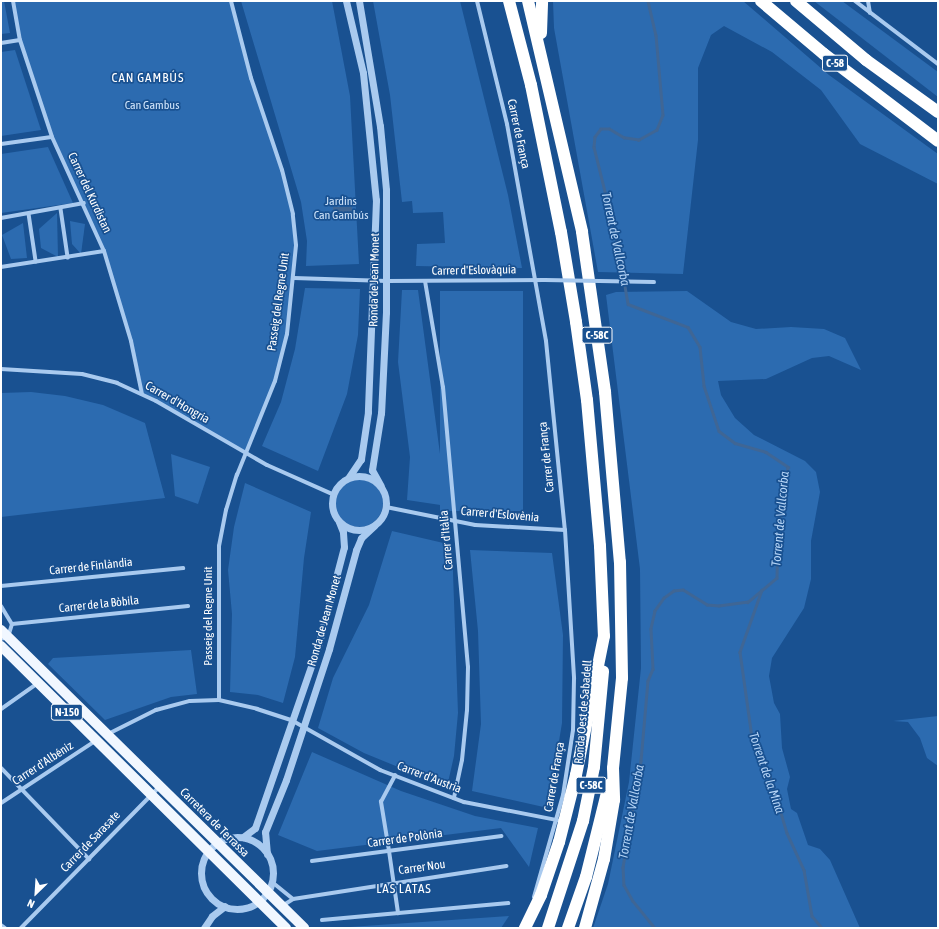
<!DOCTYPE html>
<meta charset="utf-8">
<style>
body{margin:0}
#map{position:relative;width:939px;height:929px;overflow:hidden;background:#195191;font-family:"Asap Condensed",sans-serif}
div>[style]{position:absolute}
.green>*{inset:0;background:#2c6bb0;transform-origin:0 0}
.round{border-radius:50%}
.water>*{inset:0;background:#3f6695;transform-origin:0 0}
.stream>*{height:2.5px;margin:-1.25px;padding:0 1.25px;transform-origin:1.25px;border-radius:1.25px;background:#3f6695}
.pedestrian>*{height:3.5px;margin:-1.75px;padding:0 1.75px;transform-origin:1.75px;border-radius:1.75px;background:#a9caef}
.minor>*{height:4px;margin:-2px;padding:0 2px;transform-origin:2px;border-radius:2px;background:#a9caef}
.tertiary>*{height:7px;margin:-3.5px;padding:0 3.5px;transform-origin:3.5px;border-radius:3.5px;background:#a9caef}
.tertiary>.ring{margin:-3.5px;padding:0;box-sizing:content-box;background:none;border:7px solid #a9caef;border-radius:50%}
.primary>*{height:10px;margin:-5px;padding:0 5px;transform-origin:5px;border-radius:5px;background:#f1f7ff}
.motorway>*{height:12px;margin:-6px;padding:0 6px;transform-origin:6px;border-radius:6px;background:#fff}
.minor-bridge>*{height:4px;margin:-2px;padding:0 2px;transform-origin:2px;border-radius:2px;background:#a9caef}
span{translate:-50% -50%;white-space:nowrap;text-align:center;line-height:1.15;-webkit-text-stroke:3.5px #195191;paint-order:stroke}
.shield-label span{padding:1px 3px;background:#195191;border:1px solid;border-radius:3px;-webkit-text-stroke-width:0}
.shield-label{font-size:11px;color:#fff;font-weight:700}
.park-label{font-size:12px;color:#cfe4fb}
.street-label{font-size:12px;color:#fff}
.neighbourhood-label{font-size:13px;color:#fff;letter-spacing:1px}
.water-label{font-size:13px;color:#b5d4f6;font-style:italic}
.frame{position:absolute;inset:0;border:2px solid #fff;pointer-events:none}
.north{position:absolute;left:16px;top:873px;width:40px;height:40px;-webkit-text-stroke:3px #195191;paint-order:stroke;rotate:205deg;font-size:11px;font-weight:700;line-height:16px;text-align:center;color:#fff}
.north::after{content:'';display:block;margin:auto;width:14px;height:18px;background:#fff;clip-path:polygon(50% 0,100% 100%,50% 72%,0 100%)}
</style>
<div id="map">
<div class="green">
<i style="clip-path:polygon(1px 1px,4px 1px,10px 33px,1px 34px)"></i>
<i style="clip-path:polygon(13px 1px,231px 1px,251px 78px,282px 170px,293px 214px,296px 245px,287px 334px,275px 381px,246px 454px,142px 394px,131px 341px,104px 251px,52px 137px,20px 40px)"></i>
<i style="clip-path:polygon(241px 1px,332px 1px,350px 96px,359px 264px,306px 266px,307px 241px,301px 202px)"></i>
<i style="clip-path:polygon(373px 1px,460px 1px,508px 195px,522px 268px,416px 266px,417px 244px,445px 243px,443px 212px,413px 213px,412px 201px,402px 202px,390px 95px)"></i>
<i style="clip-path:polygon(553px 1px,743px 1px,829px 75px,938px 154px,938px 184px,860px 144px,821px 90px,772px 52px,724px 26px,711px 35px,698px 68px,698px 140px,683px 274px,598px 272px,554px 28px)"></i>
<i style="clip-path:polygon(814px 1px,842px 1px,938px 72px,938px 97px)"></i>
<i style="clip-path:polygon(15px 50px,41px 130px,1px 136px,1px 52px)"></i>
<i style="clip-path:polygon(48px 147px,73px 203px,1px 213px,1px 154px)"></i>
<i style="clip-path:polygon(57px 213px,58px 257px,41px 248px,39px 229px)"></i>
<i style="clip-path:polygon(70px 221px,85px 224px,81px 254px,72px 244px)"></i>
<i style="clip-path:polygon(23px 223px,27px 258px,11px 259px,2px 235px)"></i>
<i style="clip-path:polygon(305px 288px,360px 289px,358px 335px,347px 394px,318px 471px,262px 446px,281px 402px,295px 349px)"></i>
<i style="clip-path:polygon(402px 290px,418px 290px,447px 506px,407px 500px,410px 457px,398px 362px)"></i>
<i style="left:440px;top:291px;width:83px;height:220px"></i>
<i style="clip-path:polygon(687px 291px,731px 322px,756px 329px,791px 327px,824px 329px,845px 338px,861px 370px,829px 356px,812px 358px,766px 379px,718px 381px,721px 395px,735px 418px,754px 435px,805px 461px,816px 472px,820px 492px,811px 541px,811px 579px,804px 608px,772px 658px,769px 676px,774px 703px,780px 714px,782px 748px,790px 777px,787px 789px,791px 809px,797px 813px,808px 845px,820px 849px,830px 860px,860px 928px,593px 928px,608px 884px,629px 782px,641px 668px,640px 569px,606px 295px,616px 292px)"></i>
<i style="clip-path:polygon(31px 392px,65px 396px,103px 405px,145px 423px,165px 498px,1px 517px,1px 393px)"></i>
<i style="clip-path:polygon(171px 454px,210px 467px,198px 504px,175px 496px)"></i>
<i class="round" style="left:335px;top:479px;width:48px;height:48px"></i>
<i style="clip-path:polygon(245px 483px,311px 512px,304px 558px,295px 657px,283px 703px,258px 695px,230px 692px,232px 614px,228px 570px,234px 527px)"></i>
<i style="clip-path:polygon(392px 531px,452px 545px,458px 713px,454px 756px,447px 787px,364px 753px,318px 728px,333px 678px,369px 605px)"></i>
<i style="clip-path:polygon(470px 550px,552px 553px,563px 635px,562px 723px,548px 808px,472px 791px,481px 724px,478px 631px)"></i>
<i style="clip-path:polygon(191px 650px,197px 694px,171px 697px,105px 720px,48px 664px,53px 658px)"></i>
<i style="clip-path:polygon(938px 716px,938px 766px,927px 758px,920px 738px,908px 722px,893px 721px)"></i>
<i style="clip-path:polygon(312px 752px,401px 791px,475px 816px,538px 828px,529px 867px,501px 828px,317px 851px,278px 835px)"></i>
<i style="clip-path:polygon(509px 916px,501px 928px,335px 928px)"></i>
</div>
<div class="water">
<i style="left:333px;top:207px;width:19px;height:12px"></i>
</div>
<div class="stream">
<i style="left:648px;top:1px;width:35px;rotate:77deg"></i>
<i style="left:656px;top:35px;width:80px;rotate:85deg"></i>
<i style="left:663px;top:115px;width:16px;rotate:112deg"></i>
<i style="left:657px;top:130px;width:21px;rotate:151deg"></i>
<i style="left:639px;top:140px;width:15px;rotate:-172deg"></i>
<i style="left:624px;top:138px;width:17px;rotate:-149deg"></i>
<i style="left:609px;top:129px;width:8px;rotate:180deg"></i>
<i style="left:601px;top:129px;width:10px;rotate:127deg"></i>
<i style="left:595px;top:137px;width:10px;rotate:96deg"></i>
<i style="left:594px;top:147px;width:96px;rotate:76.1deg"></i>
<i style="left:617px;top:240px;width:65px;rotate:80.2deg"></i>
<i style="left:628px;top:304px;width:64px;rotate:21deg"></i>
<i style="left:688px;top:327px;width:23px;rotate:59deg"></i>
<i style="left:700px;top:347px;width:39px;rotate:84deg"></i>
<i style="left:704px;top:386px;width:47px;rotate:71.6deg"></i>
<i style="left:719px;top:431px;width:20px;rotate:37deg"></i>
<i style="left:735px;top:443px;width:32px;rotate:16deg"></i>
<i style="left:766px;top:452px;width:27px;rotate:34deg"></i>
<i style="left:788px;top:467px;width:70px;rotate:98.2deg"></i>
<i style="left:778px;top:536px;width:42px;rotate:91.4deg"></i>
<i style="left:777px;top:578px;width:38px;rotate:140deg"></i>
<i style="left:748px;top:602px;width:29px;rotate:172deg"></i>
<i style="left:719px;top:606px;width:12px;rotate:-175deg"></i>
<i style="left:707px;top:605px;width:28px;rotate:-148deg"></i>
<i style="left:683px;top:590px;width:9px;rotate:174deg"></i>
<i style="left:674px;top:591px;width:12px;rotate:145deg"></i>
<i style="left:664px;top:598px;width:16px;rotate:125deg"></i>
<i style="left:655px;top:611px;width:18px;rotate:103deg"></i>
<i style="left:651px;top:629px;width:40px;rotate:87.1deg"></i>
<i style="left:653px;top:669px;width:13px;rotate:113deg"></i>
<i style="left:648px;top:681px;width:80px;rotate:95deg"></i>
<i style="left:641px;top:761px;width:108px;rotate:99.6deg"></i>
<i style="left:623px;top:867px;width:18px;rotate:87deg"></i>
<i style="left:624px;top:885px;width:18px;rotate:61deg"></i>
<i style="left:633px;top:901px;width:35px;rotate:51deg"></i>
<i style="left:762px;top:590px;width:66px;rotate:109.5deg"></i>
<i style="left:740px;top:652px;width:86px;rotate:82deg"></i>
<i style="left:752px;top:737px;width:43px;rotate:65.2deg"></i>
<i style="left:770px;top:776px;width:59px;rotate:73.4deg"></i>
<i style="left:787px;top:833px;width:41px;rotate:65.3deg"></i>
<i style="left:804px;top:870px;width:47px;rotate:80.1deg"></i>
<i style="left:812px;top:916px;width:16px;rotate:50deg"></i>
</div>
<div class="pedestrian">
<i style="left:61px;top:209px;width:49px;rotate:81.7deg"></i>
<i style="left:29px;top:214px;width:48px;rotate:81.5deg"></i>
<i style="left:1px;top:218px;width:84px;rotate:-10.2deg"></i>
<i style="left:1px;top:267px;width:104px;rotate:-8.8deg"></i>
<i style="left:1px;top:586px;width:183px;rotate:-5.6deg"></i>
<i style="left:389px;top:851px;width:50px;rotate:-99.3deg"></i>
<i style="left:381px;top:802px;width:30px;rotate:-62deg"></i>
<i style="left:312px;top:861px;width:191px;rotate:-7.5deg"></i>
<i style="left:322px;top:920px;width:187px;rotate:-5.2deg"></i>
</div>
<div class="minor">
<i style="left:13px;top:1px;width:40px;rotate:80deg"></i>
<i style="left:20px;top:40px;width:102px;rotate:71.7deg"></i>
<i style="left:52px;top:137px;width:125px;rotate:65.5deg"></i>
<i style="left:104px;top:251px;width:94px;rotate:73.3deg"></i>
<i style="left:131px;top:341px;width:54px;rotate:78.3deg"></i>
<i style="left:477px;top:1px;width:127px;rotate:76.3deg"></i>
<i style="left:507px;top:124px;width:220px;rotate:79.8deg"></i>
<i style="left:546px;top:341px;width:190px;rotate:84.3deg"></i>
<i style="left:565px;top:530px;width:149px;rotate:86.5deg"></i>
<i style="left:574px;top:679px;width:51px;rotate:91.1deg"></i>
<i style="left:573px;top:730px;width:66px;rotate:98.7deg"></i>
<i style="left:563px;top:795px;width:106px;rotate:105.9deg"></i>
<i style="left:855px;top:1px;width:104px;rotate:37.2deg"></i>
<i style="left:868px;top:1px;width:12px;rotate:81deg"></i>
<i style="left:1px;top:43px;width:19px;rotate:-9deg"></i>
<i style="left:1px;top:144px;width:51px;rotate:-7.8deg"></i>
<i style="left:294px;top:278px;width:93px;rotate:1.8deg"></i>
<i style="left:387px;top:281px;width:158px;rotate:-0.4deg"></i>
<i style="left:425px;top:281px;width:108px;rotate:80.4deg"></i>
<i style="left:443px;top:387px;width:281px;rotate:84.9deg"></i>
<i style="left:468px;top:667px;width:43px;rotate:91.3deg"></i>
<i style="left:467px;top:710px;width:50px;rotate:95.7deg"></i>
<i style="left:462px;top:760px;width:39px;rotate:102deg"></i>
<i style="left:1px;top:369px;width:81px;rotate:3.5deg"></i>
<i style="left:82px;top:374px;width:36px;rotate:14deg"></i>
<i style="left:117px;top:383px;width:43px;rotate:24.8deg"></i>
<i style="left:156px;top:401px;width:128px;rotate:30deg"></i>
<i style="left:267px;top:465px;width:71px;rotate:24deg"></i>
<i style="left:386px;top:507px;width:91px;rotate:11.4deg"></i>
<i style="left:475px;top:525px;width:90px;rotate:3.2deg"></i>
<i style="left:1px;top:606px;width:21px;rotate:59deg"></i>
<i style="left:12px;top:624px;width:14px;rotate:107deg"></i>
<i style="left:8px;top:637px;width:7px;rotate:164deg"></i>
<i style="left:12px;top:624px;width:177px;rotate:-5.8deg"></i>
<i style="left:219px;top:700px;width:154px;rotate:-90deg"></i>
<i style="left:219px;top:546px;width:37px;rotate:-79deg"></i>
<i style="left:226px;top:510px;width:37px;rotate:-73deg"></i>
<i style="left:237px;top:475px;width:101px;rotate:-68deg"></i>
<i style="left:275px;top:381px;width:49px;rotate:-75.7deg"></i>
<i style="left:287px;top:334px;width:89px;rotate:-84.2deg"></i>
<i style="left:296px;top:245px;width:31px;rotate:-96deg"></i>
<i style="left:293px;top:214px;width:45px;rotate:-104deg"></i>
<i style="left:282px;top:170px;width:97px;rotate:-108.6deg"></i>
<i style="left:251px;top:78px;width:80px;rotate:-104.6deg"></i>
<i style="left:1px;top:709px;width:45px;rotate:-35.1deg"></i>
<i style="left:108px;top:734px;width:54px;rotate:-26.6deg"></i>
<i style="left:156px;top:710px;width:35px;rotate:-15deg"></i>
<i style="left:190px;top:701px;width:29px;rotate:-2deg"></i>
<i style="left:219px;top:700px;width:39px;rotate:13deg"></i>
<i style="left:257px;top:709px;width:38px;rotate:18deg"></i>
<i style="left:293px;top:721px;width:100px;rotate:29.4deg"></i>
<i style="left:380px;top:770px;width:90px;rotate:20.9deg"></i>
<i style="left:464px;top:802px;width:95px;rotate:11deg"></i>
<i style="left:1px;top:768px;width:127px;rotate:46deg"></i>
<i style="left:1px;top:803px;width:113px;rotate:-33.4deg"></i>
<i style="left:389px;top:851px;width:63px;rotate:81.7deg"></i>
<i style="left:272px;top:882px;width:27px;rotate:39deg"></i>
<i style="left:282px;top:906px;width:13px;rotate:-32deg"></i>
<i style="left:293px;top:899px;width:216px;rotate:-8.8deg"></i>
<i style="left:1px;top:925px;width:5px;rotate:37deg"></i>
<i style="left:21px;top:928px;width:197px;rotate:-45.6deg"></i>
</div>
<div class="tertiary">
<i style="left:346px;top:1px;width:74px;rotate:76.7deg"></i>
<i style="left:363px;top:73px;width:128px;rotate:84.2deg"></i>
<i style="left:376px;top:200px;width:212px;rotate:92.2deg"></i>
<i style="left:368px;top:412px;width:48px;rotate:98.5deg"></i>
<i style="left:361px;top:459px;width:22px;rotate:124deg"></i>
<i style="left:359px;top:1px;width:127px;rotate:80.5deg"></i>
<i style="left:380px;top:126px;width:64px;rotate:84.6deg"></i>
<i style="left:386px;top:190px;width:122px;rotate:90deg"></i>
<i style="left:386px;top:312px;width:101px;rotate:92.8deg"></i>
<i style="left:381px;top:413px;width:58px;rotate:99deg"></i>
<i style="left:372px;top:470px;width:18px;rotate:61deg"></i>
<i class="ring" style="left:332px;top:476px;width:47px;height:47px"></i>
<i style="left:243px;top:837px;width:15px;rotate:-37deg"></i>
<i style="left:255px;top:828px;width:193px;rotate:-70.9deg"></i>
<i style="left:318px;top:646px;width:102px;rotate:-75.3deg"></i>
<i style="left:344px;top:547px;width:15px;rotate:-94deg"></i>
<i style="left:343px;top:532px;width:11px;rotate:-112deg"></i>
<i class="ring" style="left:201px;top:837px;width:65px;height:65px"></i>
<i style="left:267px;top:854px;width:22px;rotate:-95deg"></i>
<i style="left:265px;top:832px;width:56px;rotate:-68deg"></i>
<i style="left:286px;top:780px;width:138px;rotate:-71.8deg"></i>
<i style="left:329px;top:649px;width:103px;rotate:-74.7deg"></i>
<i style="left:356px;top:550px;width:13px;rotate:-67deg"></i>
<i style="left:361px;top:538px;width:18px;rotate:-43deg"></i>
<i style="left:204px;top:928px;width:14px;rotate:-56deg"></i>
<i style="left:212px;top:916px;width:16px;rotate:-38deg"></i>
</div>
<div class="primary">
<i style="left:1px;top:630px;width:425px;rotate:44.5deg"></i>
<i style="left:1px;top:646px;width:401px;rotate:44.7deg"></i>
</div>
<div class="motorway">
<i style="left:509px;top:1px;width:87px;rotate:75.3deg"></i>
<i style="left:531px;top:85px;width:150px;rotate:78.5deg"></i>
<i style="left:561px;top:232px;width:91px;rotate:80.5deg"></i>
<i style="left:576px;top:322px;width:79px;rotate:82deg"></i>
<i style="left:587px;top:400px;width:147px;rotate:84.9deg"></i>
<i style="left:600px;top:546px;width:90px;rotate:87.5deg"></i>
<i style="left:604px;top:636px;width:142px;rotate:101.4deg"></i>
<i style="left:576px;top:775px;width:69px;rotate:104.2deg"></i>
<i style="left:559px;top:842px;width:56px;rotate:108.8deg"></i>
<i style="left:541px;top:895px;width:37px;rotate:116deg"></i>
<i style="left:528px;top:1px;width:237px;rotate:76.8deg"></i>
<i style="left:582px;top:232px;width:162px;rotate:81.8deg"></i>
<i style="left:605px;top:392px;width:171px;rotate:85deg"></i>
<i style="left:620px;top:562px;width:116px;rotate:89deg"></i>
<i style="left:622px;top:678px;width:90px;rotate:95.7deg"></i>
<i style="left:613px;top:768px;width:32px;rotate:88deg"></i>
<i style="left:614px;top:800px;width:60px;rotate:99.6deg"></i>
<i style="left:604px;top:859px;width:72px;rotate:105.4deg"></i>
<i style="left:761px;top:1px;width:82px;rotate:40.1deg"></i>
<i style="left:824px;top:54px;width:143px;rotate:37.3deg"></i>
<i style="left:796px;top:1px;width:92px;rotate:40.1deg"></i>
<i style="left:866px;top:60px;width:89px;rotate:35.8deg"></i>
<i style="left:541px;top:33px;width:32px;rotate:-88deg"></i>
<i style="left:548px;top:928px;width:113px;rotate:-71.9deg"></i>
<i style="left:583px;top:821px;width:55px;rotate:-78.5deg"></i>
<i style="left:594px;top:767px;width:96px;rotate:-84.6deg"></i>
<i style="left:568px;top:928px;width:54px;rotate:-70.6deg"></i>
<i style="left:586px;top:877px;width:95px;rotate:-76deg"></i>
</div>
<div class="minor-bridge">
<i style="left:545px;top:280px;width:109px;rotate:1.1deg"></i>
</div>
<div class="shield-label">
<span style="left:835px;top:63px">C-58</span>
<span style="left:597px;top:335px">C-58C</span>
<span style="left:67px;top:712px">N-150</span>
<span style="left:591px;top:785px">C-58C</span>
</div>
<div class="park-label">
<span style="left:152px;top:106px">Can Gambus</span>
<span style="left:341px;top:209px">Jardins<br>Can Gambús</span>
</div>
<div class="street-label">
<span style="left:518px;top:134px;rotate:78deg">Carrer de França</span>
<span style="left:89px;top:193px;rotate:65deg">Carrer del Kurdistan</span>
<span style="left:474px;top:271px;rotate:-1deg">Carrer d'Eslovàquia</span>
<span style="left:375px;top:280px;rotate:-89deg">Ronda de Jean Monet</span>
<span style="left:279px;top:302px;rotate:-82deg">Passeig del Regne Unit</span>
<span style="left:177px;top:403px;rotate:30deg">Carrer d'Hongria</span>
<span style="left:547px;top:457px;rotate:-96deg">Carrer de França</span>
<span style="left:500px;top:515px;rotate:5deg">Carrer d'Eslovènia</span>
<span style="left:447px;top:540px;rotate:-95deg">Carrer d'Itàlia</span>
<span style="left:91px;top:567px;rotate:-6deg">Carrer de Finlàndia</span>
<span style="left:99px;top:605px;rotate:-6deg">Carrer de la Bòbila</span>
<span style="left:209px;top:616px;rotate:-90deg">Passeig del Regne Unit</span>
<span style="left:325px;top:621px;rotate:-74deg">Ronda de Jean Monet</span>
<span style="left:584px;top:712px;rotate:-85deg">Ronda Oest de Sabadell</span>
<span style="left:43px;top:764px;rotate:-33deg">Carrer d'Albéniz</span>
<span style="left:555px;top:777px;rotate:-80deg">Carrer de França</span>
<span style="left:429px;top:778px;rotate:21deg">Carrer d'Austria</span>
<span style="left:214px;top:823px;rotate:45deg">Carretera de Terrassa</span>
<span style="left:405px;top:839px;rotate:-8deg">Carrer de Polònia</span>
<span style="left:91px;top:842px;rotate:-46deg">Carrer de Sarasate</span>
<span style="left:422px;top:868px;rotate:-8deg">Carrer Nou</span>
</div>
<div class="neighbourhood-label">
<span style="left:148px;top:78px">CAN GAMBÚS</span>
<span style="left:404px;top:889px">LAS LATAS</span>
</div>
<div class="water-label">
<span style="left:615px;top:239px;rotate:78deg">Torrent de Vallcorba</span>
<span style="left:781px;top:519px;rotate:-85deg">Torrent de Vallcorba</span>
<span style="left:766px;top:773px;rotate:71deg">Torrent de la Mina</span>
<span style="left:632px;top:812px;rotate:-80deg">Torrent de Vallcorba</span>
</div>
<div class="frame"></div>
<div class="north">N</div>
</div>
